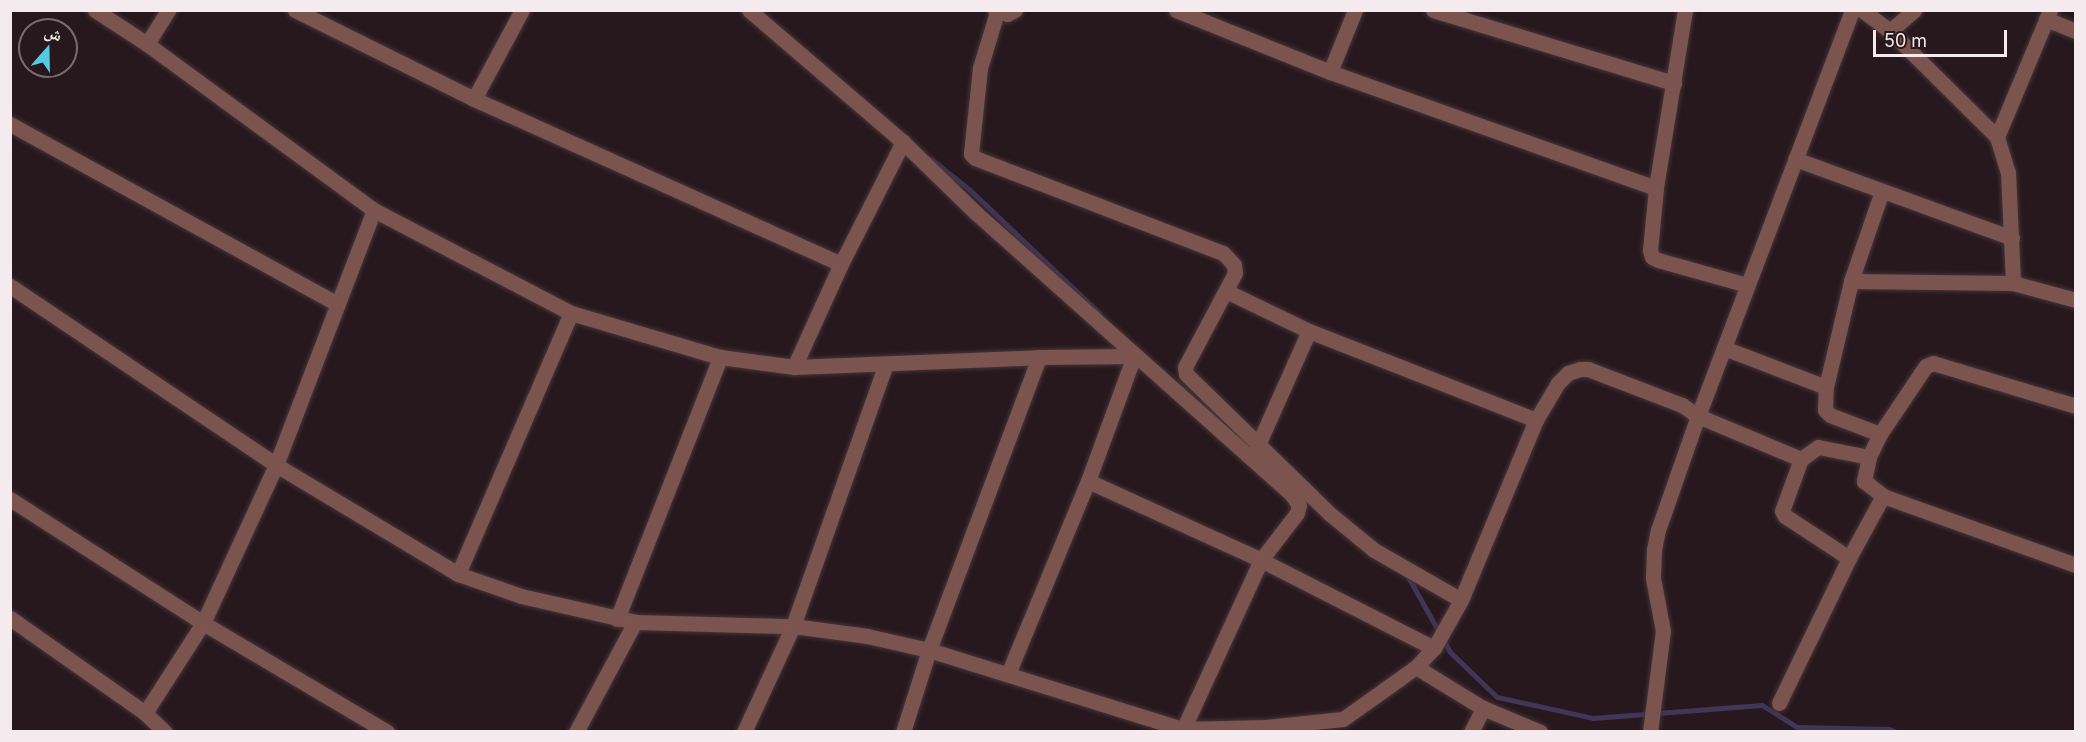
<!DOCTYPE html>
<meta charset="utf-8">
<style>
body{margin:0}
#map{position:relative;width:2086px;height:742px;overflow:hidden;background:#27181d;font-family:Inter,"Noto Naskh Arabic",sans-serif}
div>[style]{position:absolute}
.stream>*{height:5px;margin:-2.5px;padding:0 2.5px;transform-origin:2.5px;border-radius:2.5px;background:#413558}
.roads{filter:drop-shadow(0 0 2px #44353a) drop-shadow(0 0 2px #44353a)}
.street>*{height:15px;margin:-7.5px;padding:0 7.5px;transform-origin:7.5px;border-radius:7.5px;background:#7c544f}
span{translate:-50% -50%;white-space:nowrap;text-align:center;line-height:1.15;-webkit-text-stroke:6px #27181d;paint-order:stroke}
.frame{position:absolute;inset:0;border:12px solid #f5eaed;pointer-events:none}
.north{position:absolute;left:18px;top:18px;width:60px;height:60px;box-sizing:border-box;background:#27181d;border:2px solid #796c70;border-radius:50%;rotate:20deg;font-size:16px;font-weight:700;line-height:24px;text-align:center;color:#f5eaed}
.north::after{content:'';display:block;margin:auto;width:21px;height:27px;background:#55cae0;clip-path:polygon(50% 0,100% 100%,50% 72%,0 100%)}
.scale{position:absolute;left:1873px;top:30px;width:134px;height:27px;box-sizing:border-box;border:3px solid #f5eaed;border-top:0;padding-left:8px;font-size:18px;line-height:21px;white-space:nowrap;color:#f5eaed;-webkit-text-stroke:4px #27181d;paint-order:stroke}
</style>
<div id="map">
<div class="stream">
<i style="left:931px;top:159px;width:50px;rotate:38.5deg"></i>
<i style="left:970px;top:190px;width:178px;rotate:43.6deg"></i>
<i style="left:1204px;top:407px;width:60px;rotate:40.3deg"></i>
<i style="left:1407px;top:575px;width:88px;rotate:60.8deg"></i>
<i style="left:1450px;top:652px;width:65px;rotate:43.8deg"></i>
<i style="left:1497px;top:697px;width:98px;rotate:12.3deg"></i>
<i style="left:1593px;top:718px;width:169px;rotate:-4.4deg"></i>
<i style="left:1762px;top:705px;width:41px;rotate:32.2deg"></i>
<i style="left:1797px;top:727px;width:92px;rotate:1.2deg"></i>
<i style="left:1889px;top:729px;width:9px;rotate:21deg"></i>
</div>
<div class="roads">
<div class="street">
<i style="left:95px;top:10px;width:62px;rotate:33.2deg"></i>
<i style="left:147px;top:44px;width:281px;rotate:36.2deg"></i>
<i style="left:374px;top:210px;width:222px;rotate:27.6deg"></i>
<i style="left:571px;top:313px;width:155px;rotate:16.5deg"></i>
<i style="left:720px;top:357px;width:75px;rotate:7.7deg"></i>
<i style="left:794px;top:367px;width:245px;rotate:-2.3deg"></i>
<i style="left:1039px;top:357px;width:95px;rotate:-0.6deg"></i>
<i style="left:295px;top:10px;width:200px;rotate:26.4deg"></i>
<i style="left:474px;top:99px;width:402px;rotate:24.2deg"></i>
<i style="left:749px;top:10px;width:203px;rotate:40.6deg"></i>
<i style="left:903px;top:142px;width:102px;rotate:44.2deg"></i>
<i style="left:976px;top:213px;width:424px;rotate:41.7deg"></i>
<i style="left:1292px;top:495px;width:12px;rotate:55deg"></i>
<i style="left:1299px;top:505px;width:8px;rotate:104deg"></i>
<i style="left:1297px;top:513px;width:59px;rotate:127.5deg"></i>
<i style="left:1261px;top:560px;width:189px;rotate:114.7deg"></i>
<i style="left:995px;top:10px;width:13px;rotate:18deg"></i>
<i style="left:1007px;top:14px;width:9px;rotate:-27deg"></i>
<i style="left:1176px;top:10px;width:166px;rotate:21.9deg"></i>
<i style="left:1330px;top:72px;width:346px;rotate:19.6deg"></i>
<i style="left:1433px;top:10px;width:252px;rotate:16.9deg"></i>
<i style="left:1685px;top:10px;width:180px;rotate:99.3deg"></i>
<i style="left:1656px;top:188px;width:62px;rotate:95.5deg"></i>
<i style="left:1650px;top:250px;width:7px;rotate:74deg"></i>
<i style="left:1652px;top:257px;width:7px;rotate:27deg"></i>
<i style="left:1658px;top:260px;width:92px;rotate:15.7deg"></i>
<i style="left:1862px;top:10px;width:35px;rotate:37deg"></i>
<i style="left:1890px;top:31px;width:151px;rotate:44.7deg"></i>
<i style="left:1997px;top:137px;width:37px;rotate:73deg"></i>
<i style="left:2008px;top:172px;width:111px;rotate:87.4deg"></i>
<i style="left:2013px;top:283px;width:65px;rotate:15.1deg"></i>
<i style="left:997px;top:12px;width:59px;rotate:106.9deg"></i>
<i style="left:980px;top:68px;width:86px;rotate:96deg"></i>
<i style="left:971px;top:154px;width:6px;rotate:45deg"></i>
<i style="left:975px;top:158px;width:266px;rotate:21deg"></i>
<i style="left:1223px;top:253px;width:16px;rotate:47deg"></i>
<i style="left:1234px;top:265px;width:8px;rotate:83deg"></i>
<i style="left:1235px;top:273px;width:106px;rotate:118deg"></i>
<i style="left:1185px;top:367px;width:7px;rotate:82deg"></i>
<i style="left:1186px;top:374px;width:201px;rotate:44.2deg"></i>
<i style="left:1330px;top:514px;width:57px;rotate:39.3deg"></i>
<i style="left:1374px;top:550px;width:100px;rotate:29.9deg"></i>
<i style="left:2046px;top:19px;width:32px;rotate:22deg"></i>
<i style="left:1890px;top:31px;width:32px;rotate:-41deg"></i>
<i style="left:147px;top:44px;width:40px;rotate:-58deg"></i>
<i style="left:1330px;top:72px;width:67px;rotate:-68deg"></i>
<i style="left:474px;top:99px;width:101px;rotate:-61.7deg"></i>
<i style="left:10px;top:124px;width:374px;rotate:28.8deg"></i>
<i style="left:1997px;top:137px;width:138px;rotate:-67.3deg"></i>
<i style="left:1795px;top:159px;width:231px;rotate:20deg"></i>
<i style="left:1851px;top:281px;width:162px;rotate:0.7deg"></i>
<i style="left:10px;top:286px;width:321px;rotate:33.9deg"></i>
<i style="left:276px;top:465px;width:212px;rotate:30.9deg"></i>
<i style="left:458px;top:574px;width:67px;rotate:19.2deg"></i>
<i style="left:521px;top:596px;width:117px;rotate:12.8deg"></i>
<i style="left:635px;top:622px;width:158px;rotate:1.5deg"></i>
<i style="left:793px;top:626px;width:75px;rotate:7.7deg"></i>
<i style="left:867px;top:636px;width:64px;rotate:12.7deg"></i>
<i style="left:929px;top:650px;width:266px;rotate:17.3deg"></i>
<i style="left:1183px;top:729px;width:83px;rotate:-1.4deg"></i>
<i style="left:1266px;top:727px;width:77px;rotate:-5.9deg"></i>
<i style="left:1343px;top:719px;width:90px;rotate:-35.5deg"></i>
<i style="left:1416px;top:667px;width:26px;rotate:-47deg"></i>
<i style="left:1434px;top:648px;width:55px;rotate:-60.6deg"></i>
<i style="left:1461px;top:600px;width:195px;rotate:-67.4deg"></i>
<i style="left:1536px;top:420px;width:43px;rotate:-59.3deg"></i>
<i style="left:1558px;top:383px;width:14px;rotate:-45deg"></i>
<i style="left:1568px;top:373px;width:13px;rotate:-18deg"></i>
<i style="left:1580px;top:369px;width:8px"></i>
<i style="left:1588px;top:369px;width:101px;rotate:21deg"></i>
<i style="left:1682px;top:405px;width:19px;rotate:35deg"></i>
<i style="left:1698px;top:416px;width:112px;rotate:22.7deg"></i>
<i style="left:1801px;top:459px;width:55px;rotate:110.1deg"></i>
<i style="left:1782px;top:511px;width:6px;rotate:59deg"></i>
<i style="left:1785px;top:516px;width:77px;rotate:33.3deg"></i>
<i style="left:1226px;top:291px;width:92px;rotate:25.7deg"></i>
<i style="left:1309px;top:331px;width:244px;rotate:21.4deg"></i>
<i style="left:1724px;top:348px;width:109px;rotate:20.9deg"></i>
<i style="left:794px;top:367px;width:113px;rotate:-65.5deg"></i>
<i style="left:841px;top:264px;width:137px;rotate:-63.1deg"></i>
<i style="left:2076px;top:406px;width:149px;rotate:-163.3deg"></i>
<i style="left:1933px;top:363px;width:8px;rotate:157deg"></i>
<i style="left:1926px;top:366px;width:9px;rotate:126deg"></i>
<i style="left:1921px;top:373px;width:73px;rotate:123.9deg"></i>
<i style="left:1880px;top:434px;width:25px;rotate:116deg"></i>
<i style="left:1869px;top:457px;width:25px;rotate:102deg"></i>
<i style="left:1864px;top:481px;width:24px;rotate:38deg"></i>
<i style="left:1883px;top:496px;width:205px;rotate:19.7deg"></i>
<i style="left:1880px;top:434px;width:53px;rotate:-159.2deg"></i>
<i style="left:1830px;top:415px;width:7px;rotate:-135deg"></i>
<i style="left:1825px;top:410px;width:23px;rotate:-88deg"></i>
<i style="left:1826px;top:387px;width:109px;rotate:-76.7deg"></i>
<i style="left:1851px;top:281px;width:95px;rotate:-71deg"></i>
<i style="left:1257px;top:447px;width:127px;rotate:-65.9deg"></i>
<i style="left:1801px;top:459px;width:21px;rotate:-35deg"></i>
<i style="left:1818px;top:447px;width:52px;rotate:11.1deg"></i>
<i style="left:1088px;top:481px;width:190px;rotate:24.5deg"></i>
<i style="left:1261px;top:560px;width:194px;rotate:27deg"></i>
<i style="left:10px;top:499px;width:229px;rotate:32.7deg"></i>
<i style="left:203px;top:623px;width:214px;rotate:30.6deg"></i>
<i style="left:458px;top:574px;width:284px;rotate:-66.6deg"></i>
<i style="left:10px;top:618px;width:165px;rotate:35.1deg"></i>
<i style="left:145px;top:713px;width:28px;rotate:44deg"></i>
<i style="left:617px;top:619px;width:282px;rotate:-68.5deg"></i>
<i style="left:1416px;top:667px;width:79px;rotate:31.5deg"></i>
<i style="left:1483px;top:708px;width:62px;rotate:22.8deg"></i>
<i style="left:1008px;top:674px;width:209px;rotate:-67.5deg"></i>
<i style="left:1088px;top:481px;width:133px;rotate:-69.8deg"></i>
<i style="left:1779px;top:703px;width:161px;rotate:-64.2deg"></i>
<i style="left:1849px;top:558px;width:71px;rotate:-61.3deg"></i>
<i style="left:145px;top:713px;width:107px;rotate:-57.2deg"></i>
<i style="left:203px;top:623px;width:174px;rotate:-65.2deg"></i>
<i style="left:276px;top:465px;width:273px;rotate:-69deg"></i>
<i style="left:576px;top:732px;width:125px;rotate:-61.8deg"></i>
<i style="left:744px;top:732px;width:117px;rotate:-65.2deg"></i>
<i style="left:793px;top:626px;width:278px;rotate:-70.5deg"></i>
<i style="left:903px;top:732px;width:86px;rotate:-72.4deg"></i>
<i style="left:929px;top:650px;width:313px;rotate:-69.4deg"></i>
<i style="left:1471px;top:732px;width:27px;rotate:-63deg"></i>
<i style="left:1650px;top:732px;width:102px;rotate:-82.7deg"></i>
<i style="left:1663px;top:631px;width:54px;rotate:-100.7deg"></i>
<i style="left:1653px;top:578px;width:28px;rotate:-88deg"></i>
<i style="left:1654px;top:550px;width:20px;rotate:-79deg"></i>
<i style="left:1658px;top:530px;width:121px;rotate:-70.7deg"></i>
<i style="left:1698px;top:416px;width:434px;rotate:-69.2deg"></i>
</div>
</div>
<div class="frame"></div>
<div class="north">ش</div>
<div class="scale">50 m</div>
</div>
